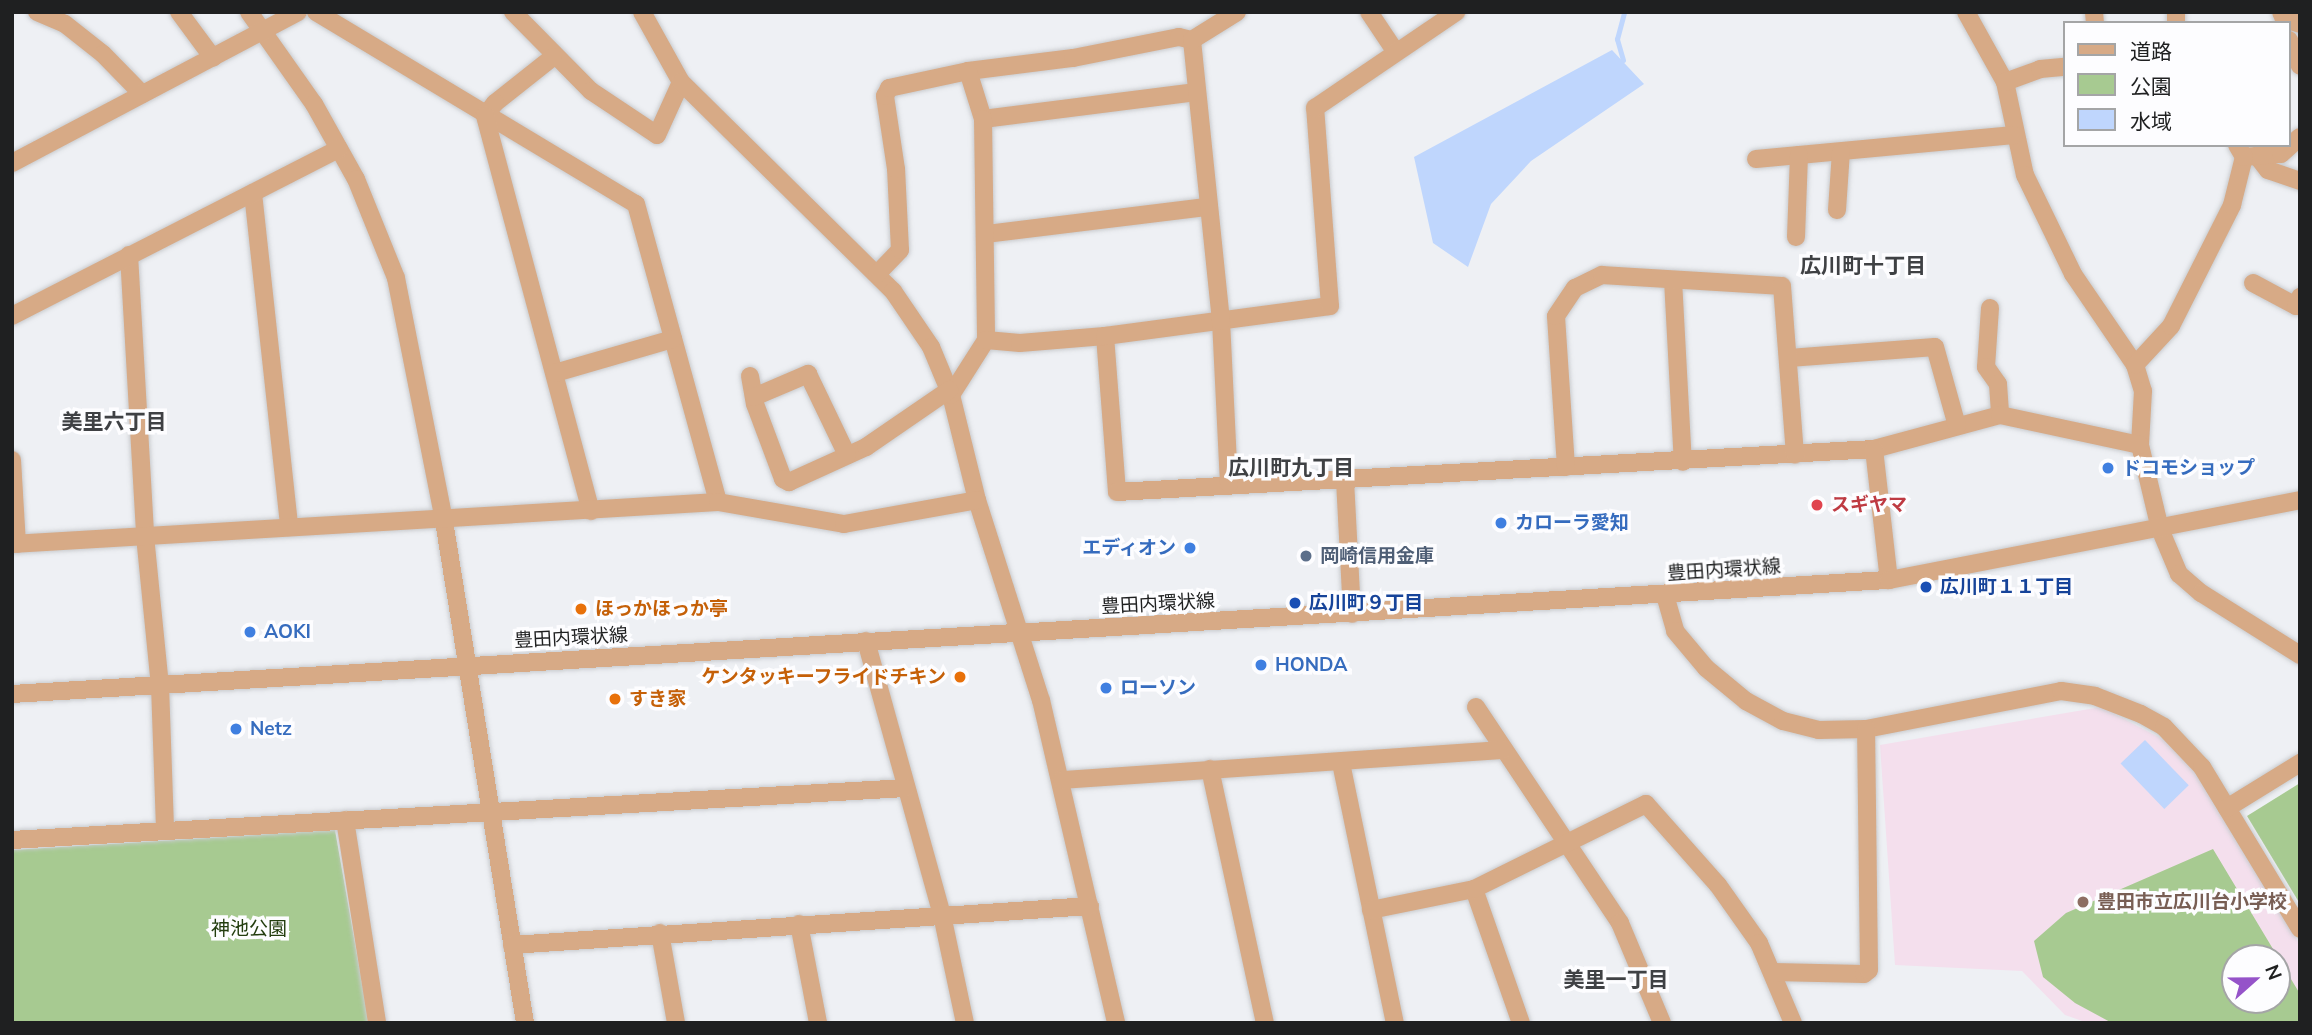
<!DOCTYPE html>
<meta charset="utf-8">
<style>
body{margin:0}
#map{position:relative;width:2312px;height:1035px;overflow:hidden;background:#eef0f4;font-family:Mulish,"Noto Sans JP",sans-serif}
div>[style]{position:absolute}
.education>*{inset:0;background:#f4dfed}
.green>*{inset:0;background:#a7ca91}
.water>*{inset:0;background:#bfd6fd;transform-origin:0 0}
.stream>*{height:5px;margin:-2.5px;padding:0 2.5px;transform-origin:2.5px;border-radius:2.5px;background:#bfd6fd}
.roads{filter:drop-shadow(0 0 2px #c9cbce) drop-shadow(0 0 2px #c9cbce)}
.minor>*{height:18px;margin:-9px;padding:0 9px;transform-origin:9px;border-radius:9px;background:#d7aa86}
.dots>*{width:19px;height:19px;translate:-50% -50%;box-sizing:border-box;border:4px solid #fdfdff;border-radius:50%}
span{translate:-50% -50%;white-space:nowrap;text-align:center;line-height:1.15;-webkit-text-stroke:7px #fdfdff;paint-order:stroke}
.shop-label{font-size:19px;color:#366cbe;font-weight:700}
.left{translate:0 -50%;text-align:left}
.right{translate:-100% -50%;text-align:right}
.health-label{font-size:19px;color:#be3a42;font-weight:700}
.service-label{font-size:19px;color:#4e5e75;font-weight:700}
.street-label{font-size:19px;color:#1f2021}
.transit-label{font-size:19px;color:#164399;font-weight:700}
.food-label{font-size:19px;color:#c56008;font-weight:700}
.education-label{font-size:19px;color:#785e54;font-weight:700}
.park-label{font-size:19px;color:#233d0f}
.neighbourhood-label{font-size:21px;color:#3f4144;font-weight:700}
.frame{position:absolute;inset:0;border:14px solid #1f2021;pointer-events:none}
.legend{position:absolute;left:2063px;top:21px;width:228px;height:126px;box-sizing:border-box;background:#fdfdff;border:2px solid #a4a5a6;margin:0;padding:9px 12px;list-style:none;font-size:21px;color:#1f2021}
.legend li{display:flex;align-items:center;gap:14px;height:35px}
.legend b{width:35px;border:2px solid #a4a5a6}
.north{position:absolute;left:2221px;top:944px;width:70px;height:70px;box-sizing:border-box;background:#fdfdff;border:2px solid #a4a5a6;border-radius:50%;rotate:69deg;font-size:19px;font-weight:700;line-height:28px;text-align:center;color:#1f2021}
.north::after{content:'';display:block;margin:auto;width:24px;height:32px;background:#9553c9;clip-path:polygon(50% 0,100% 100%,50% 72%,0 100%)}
</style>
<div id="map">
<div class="education">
<i style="clip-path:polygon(evenodd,2101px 707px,2168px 742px,2204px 782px,2300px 945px,2300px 1023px,2088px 1023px,2065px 1015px,2022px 971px,1895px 965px,1880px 745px,2101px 707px,2235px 958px,2277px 958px,2277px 1000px,2235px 1000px,2235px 958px)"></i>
</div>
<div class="green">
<i style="clip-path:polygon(2300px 783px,2300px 904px,2247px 816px)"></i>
<i style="clip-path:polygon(335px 830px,369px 1023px,12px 1023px,12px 850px)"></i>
<i style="clip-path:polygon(evenodd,2213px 849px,2300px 994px,2300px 1023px,2112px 1023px,2075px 1003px,2043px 977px,2034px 941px,2066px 913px,2213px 849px,2235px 958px,2277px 958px,2277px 1000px,2235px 1000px,2235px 958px)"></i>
</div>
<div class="water">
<i style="clip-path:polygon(1612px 50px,1644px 84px,1531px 161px,1491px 204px,1468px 267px,1433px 243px,1414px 157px)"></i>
<i style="left:2145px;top:740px;width:63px;height:34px;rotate:46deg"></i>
</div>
<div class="stream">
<i style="left:1623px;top:60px;width:22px;rotate:-106deg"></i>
<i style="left:1617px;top:39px;width:28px;rotate:-75deg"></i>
</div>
<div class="roads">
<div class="minor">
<i style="left:37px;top:12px;width:30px;rotate:23deg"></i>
<i style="left:65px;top:24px;width:48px;rotate:38.3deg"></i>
<i style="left:103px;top:54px;width:56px;rotate:45.7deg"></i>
<i style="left:179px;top:12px;width:57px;rotate:53.5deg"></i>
<i style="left:249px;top:12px;width:113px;rotate:54.8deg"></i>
<i style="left:314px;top:104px;width:86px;rotate:60.8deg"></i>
<i style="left:356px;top:179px;width:107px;rotate:68deg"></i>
<i style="left:396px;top:278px;width:248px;rotate:78.8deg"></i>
<i style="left:444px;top:521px;width:508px;rotate:80.83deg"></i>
<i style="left:316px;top:12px;width:373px;rotate:31deg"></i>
<i style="left:636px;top:204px;width:309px;rotate:74.6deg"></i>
<i style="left:513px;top:12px;width:111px;rotate:45.4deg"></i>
<i style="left:591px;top:91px;width:79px;rotate:33.7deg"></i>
<i style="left:657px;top:135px;width:58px;rotate:-65.6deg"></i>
<i style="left:642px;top:12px;width:80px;rotate:60.9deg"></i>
<i style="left:681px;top:82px;width:298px;rotate:44.6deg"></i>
<i style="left:893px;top:291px;width:68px;rotate:55.8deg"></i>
<i style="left:931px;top:347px;width:52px;rotate:67.4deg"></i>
<i style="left:951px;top:395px;width:108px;rotate:76.1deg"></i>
<i style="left:977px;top:500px;width:210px;rotate:72.3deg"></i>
<i style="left:1041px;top:700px;width:332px;rotate:76.9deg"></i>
<i style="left:1369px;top:12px;width:47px;rotate:56.3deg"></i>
<i style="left:1966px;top:12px;width:80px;rotate:60.9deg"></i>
<i style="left:2005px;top:82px;width:95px;rotate:77.9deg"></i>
<i style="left:2025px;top:175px;width:110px;rotate:64.1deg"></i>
<i style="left:2073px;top:274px;width:110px;rotate:55.7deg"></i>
<i style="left:2135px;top:365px;width:27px;rotate:73deg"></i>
<i style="left:2143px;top:391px;width:54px;rotate:93.2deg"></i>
<i style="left:2140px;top:445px;width:86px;rotate:76.6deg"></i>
<i style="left:2160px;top:529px;width:49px;rotate:67.1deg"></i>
<i style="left:2179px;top:574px;width:29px;rotate:41deg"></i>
<i style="left:2201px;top:593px;width:117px;rotate:32.1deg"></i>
<i style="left:2094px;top:12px;width:11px;rotate:85deg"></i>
<i style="left:2176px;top:12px;width:11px;rotate:90deg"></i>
<i style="left:2281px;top:12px;width:8px;rotate:67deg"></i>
<i style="left:2284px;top:19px;width:17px;rotate:17deg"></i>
<i style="left:2289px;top:40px;width:28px;rotate:67deg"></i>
<i style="left:553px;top:57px;width:74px;rotate:141.6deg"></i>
<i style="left:495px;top:103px;width:16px;rotate:128deg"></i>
<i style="left:485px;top:116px;width:409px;rotate:75deg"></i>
<i style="left:968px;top:71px;width:106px;rotate:-7.1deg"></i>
<i style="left:1073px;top:58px;width:108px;rotate:-11.2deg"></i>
<i style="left:1179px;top:37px;width:13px;rotate:13deg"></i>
<i style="left:2005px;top:82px;width:37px;rotate:-20deg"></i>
<i style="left:2040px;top:69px;width:25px;rotate:-5deg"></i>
<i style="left:983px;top:119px;width:215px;rotate:-7.2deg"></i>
<i style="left:2257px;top:156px;width:18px;rotate:52deg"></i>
<i style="left:2268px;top:170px;width:34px;rotate:19deg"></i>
<i style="left:2244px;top:157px;width:37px;rotate:-5deg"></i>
<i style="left:2281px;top:154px;width:25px;rotate:-42deg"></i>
<i style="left:1756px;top:159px;width:259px;rotate:-5.3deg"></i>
<i style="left:12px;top:163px;width:323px;rotate:-27.8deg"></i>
<i style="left:253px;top:193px;width:336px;rotate:83.8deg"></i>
<i style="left:1837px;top:210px;width:58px;rotate:-86.1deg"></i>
<i style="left:986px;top:234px;width:223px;rotate:-7deg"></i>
<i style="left:1796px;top:237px;width:82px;rotate:-87.9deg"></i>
<i style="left:129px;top:255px;width:281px;rotate:86.7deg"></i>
<i style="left:145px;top:536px;width:150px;rotate:84.3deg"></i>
<i style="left:160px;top:685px;width:146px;rotate:88deg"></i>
<i style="left:877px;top:274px;width:33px;rotate:-46deg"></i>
<i style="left:900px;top:250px;width:81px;rotate:-92.8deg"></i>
<i style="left:896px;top:169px;width:74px;rotate:-98.6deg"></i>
<i style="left:885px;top:96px;width:9px;rotate:-63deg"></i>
<i style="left:889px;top:88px;width:81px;rotate:-12.1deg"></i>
<i style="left:968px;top:71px;width:50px;rotate:72.6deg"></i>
<i style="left:983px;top:119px;width:221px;rotate:89.2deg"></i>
<i style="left:986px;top:340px;width:65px;rotate:122.5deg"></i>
<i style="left:1673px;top:280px;width:182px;rotate:86.9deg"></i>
<i style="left:2253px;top:283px;width:49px;rotate:28.1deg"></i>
<i style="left:2296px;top:306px;width:10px;rotate:-66deg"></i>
<i style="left:1990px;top:308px;width:59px;rotate:93.9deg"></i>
<i style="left:1986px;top:367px;width:21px;rotate:55deg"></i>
<i style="left:1998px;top:384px;width:31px;rotate:86deg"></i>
<i style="left:12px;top:316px;width:367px;rotate:-27.1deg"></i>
<i style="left:1105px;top:336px;width:156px;rotate:85.6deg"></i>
<i style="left:1117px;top:492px;width:758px;rotate:-3.25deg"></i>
<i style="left:1874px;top:449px;width:131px;rotate:-15.1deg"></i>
<i style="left:2000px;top:415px;width:143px;rotate:12.1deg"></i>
<i style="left:986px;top:340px;width:34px;rotate:5deg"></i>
<i style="left:1020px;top:343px;width:85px;rotate:-4.7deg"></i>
<i style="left:1105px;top:336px;width:227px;rotate:-7.6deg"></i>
<i style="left:1330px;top:306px;width:199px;rotate:-94.3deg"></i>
<i style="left:1315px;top:108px;width:171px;rotate:-34.2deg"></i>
<i style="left:1789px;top:358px;width:146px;rotate:-4.3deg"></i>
<i style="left:1935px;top:347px;width:82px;rotate:74.4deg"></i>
<i style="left:2135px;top:365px;width:53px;rotate:-47.3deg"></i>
<i style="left:2171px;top:326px;width:136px;rotate:-63.2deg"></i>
<i style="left:2232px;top:205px;width:49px;rotate:-76deg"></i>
<i style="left:2244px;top:157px;width:14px;rotate:-120deg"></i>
<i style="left:555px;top:373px;width:123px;rotate:-16.1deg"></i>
<i style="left:750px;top:376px;width:28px;rotate:80deg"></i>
<i style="left:755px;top:404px;width:80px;rotate:69.5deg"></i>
<i style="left:783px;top:479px;width:7px;rotate:27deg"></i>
<i style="left:789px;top:482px;width:85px;rotate:-24.4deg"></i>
<i style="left:866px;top:447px;width:101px;rotate:-34.5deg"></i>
<i style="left:754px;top:397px;width:59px;rotate:-23.1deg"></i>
<i style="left:808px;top:374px;width:90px;rotate:64.3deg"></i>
<i style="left:1874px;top:449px;width:132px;rotate:83.5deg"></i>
<i style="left:12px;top:460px;width:84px;rotate:86.6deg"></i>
<i style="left:1566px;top:467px;width:151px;rotate:-93.8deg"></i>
<i style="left:1556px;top:316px;width:34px;rotate:-56deg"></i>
<i style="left:1575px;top:288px;width:30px;rotate:-26deg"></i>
<i style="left:1602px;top:275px;width:180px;rotate:3.5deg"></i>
<i style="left:1782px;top:286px;width:169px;rotate:85.6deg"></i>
<i style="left:1345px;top:480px;width:134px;rotate:87deg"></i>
<i style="left:1229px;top:484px;width:163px;rotate:-92.8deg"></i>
<i style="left:1221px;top:321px;width:282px;rotate:-95.9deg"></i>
<i style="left:1192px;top:40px;width:53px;rotate:-31.9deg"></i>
<i style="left:12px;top:544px;width:707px;rotate:-3.4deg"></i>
<i style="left:718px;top:502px;width:128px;rotate:9.9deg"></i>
<i style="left:844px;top:524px;width:135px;rotate:-10.2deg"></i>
<i style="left:1665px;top:595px;width:37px;rotate:74deg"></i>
<i style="left:1675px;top:631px;width:48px;rotate:50deg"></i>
<i style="left:1706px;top:668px;width:52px;rotate:39.5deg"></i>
<i style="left:1746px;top:701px;width:42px;rotate:28.4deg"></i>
<i style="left:1783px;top:721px;width:37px;rotate:14deg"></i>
<i style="left:1819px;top:730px;width:47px;rotate:-1.2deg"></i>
<i style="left:1866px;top:729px;width:199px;rotate:-11deg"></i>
<i style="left:2061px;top:691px;width:34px;rotate:8deg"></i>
<i style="left:2095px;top:696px;width:49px;rotate:21.4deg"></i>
<i style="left:2141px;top:714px;width:26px;rotate:29deg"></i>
<i style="left:2164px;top:727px;width:55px;rotate:46.5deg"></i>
<i style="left:2202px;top:767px;width:189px;rotate:58.8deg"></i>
<i style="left:866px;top:641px;width:284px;rotate:74.5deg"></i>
<i style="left:942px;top:915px;width:110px;rotate:78deg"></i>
<i style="left:12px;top:694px;width:1880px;rotate:-3.48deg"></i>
<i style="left:1889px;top:580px;width:419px;rotate:-11deg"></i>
<i style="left:1476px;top:707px;width:260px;rotate:56.3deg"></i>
<i style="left:1620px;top:923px;width:108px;rotate:67.2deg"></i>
<i style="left:1341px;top:763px;width:266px;rotate:78.3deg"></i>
<i style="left:1210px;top:769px;width:260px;rotate:77.8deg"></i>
<i style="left:1062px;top:780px;width:443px;rotate:-3.9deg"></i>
<i style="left:2227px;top:808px;width:86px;rotate:-31.7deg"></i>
<i style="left:345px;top:820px;width:206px;rotate:81deg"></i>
<i style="left:12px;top:840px;width:895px;rotate:-3.33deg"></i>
<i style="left:1474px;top:889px;width:142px;rotate:70.7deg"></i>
<i style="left:1371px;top:910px;width:105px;rotate:-11.5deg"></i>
<i style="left:1474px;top:889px;width:192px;rotate:-26.3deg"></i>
<i style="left:1646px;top:804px;width:108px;rotate:48.4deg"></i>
<i style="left:1718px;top:885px;width:71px;rotate:54.7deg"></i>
<i style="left:1759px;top:943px;width:87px;rotate:67deg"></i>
<i style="left:799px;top:924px;width:101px;rotate:79.1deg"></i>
<i style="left:660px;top:933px;width:91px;rotate:79.9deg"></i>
<i style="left:512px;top:945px;width:579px;rotate:-3.86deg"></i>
<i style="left:1773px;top:972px;width:91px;rotate:1.3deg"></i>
<i style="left:1864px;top:974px;width:6px;rotate:-39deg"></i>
<i style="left:1869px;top:970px;width:241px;rotate:-90.7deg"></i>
</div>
</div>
<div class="dots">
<i style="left:2108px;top:468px;background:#3f7fe0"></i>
<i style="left:1817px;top:505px;background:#e0444e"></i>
<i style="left:1501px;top:523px;background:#3f7fe0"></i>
<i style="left:1190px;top:548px;background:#3f7fe0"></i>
<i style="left:1306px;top:556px;background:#5c6f8a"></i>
<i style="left:1926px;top:587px;background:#1a4fb4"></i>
<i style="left:1295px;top:603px;background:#1a4fb4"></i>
<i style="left:581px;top:609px;background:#e8710a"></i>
<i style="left:250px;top:632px;background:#3f7fe0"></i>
<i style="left:1261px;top:665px;background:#3f7fe0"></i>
<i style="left:960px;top:677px;background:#e8710a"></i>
<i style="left:1106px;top:688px;background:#3f7fe0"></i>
<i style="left:615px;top:699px;background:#e8710a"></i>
<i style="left:236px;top:729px;background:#3f7fe0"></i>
<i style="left:2083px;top:902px;background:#8d6e63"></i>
</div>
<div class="shop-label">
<span class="left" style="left:2122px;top:468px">ドコモショップ</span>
<span class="left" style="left:1515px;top:523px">カローラ愛知</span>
<span class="right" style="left:1176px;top:548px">エディオン</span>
<span class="left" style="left:264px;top:632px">AOKI</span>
<span class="left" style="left:1275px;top:665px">HONDA</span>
<span class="left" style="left:1120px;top:688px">ローソン</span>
<span class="left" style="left:250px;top:729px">Netz</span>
</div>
<div class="health-label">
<span class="left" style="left:1831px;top:505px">スギヤマ</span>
</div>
<div class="service-label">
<span class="left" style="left:1320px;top:556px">岡崎信用金庫</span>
</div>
<div class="street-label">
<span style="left:1724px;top:570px;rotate:-4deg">豊田内環状線</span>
<span style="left:1158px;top:604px;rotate:-3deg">豊田内環状線</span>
<span style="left:571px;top:638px;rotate:-3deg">豊田内環状線</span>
</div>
<div class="transit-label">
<span class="left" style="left:1940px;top:587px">広川町１１丁目</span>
<span class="left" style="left:1309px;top:603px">広川町９丁目</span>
</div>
<div class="food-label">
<span class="left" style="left:595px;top:609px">ほっかほっか亭</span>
<span class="right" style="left:946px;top:677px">ケンタッキーフライドチキン</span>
<span class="left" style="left:629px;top:699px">すき家</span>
</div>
<div class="education-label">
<span class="left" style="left:2097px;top:902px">豊田市立広川台小学校</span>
</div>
<div class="park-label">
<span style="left:249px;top:929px">神池公園</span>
</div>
<div class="neighbourhood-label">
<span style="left:1863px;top:265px">広川町十丁目</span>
<span style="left:114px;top:421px">美里六丁目</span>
<span style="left:1291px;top:467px">広川町九丁目</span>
<span style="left:1616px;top:979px">美里一丁目</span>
</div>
<div class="frame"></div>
<ul class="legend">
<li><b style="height:9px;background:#d7aa86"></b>道路</li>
<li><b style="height:19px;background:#a7ca91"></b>公園</li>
<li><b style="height:19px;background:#bfd6fd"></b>水域</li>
</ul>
<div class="north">N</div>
</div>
